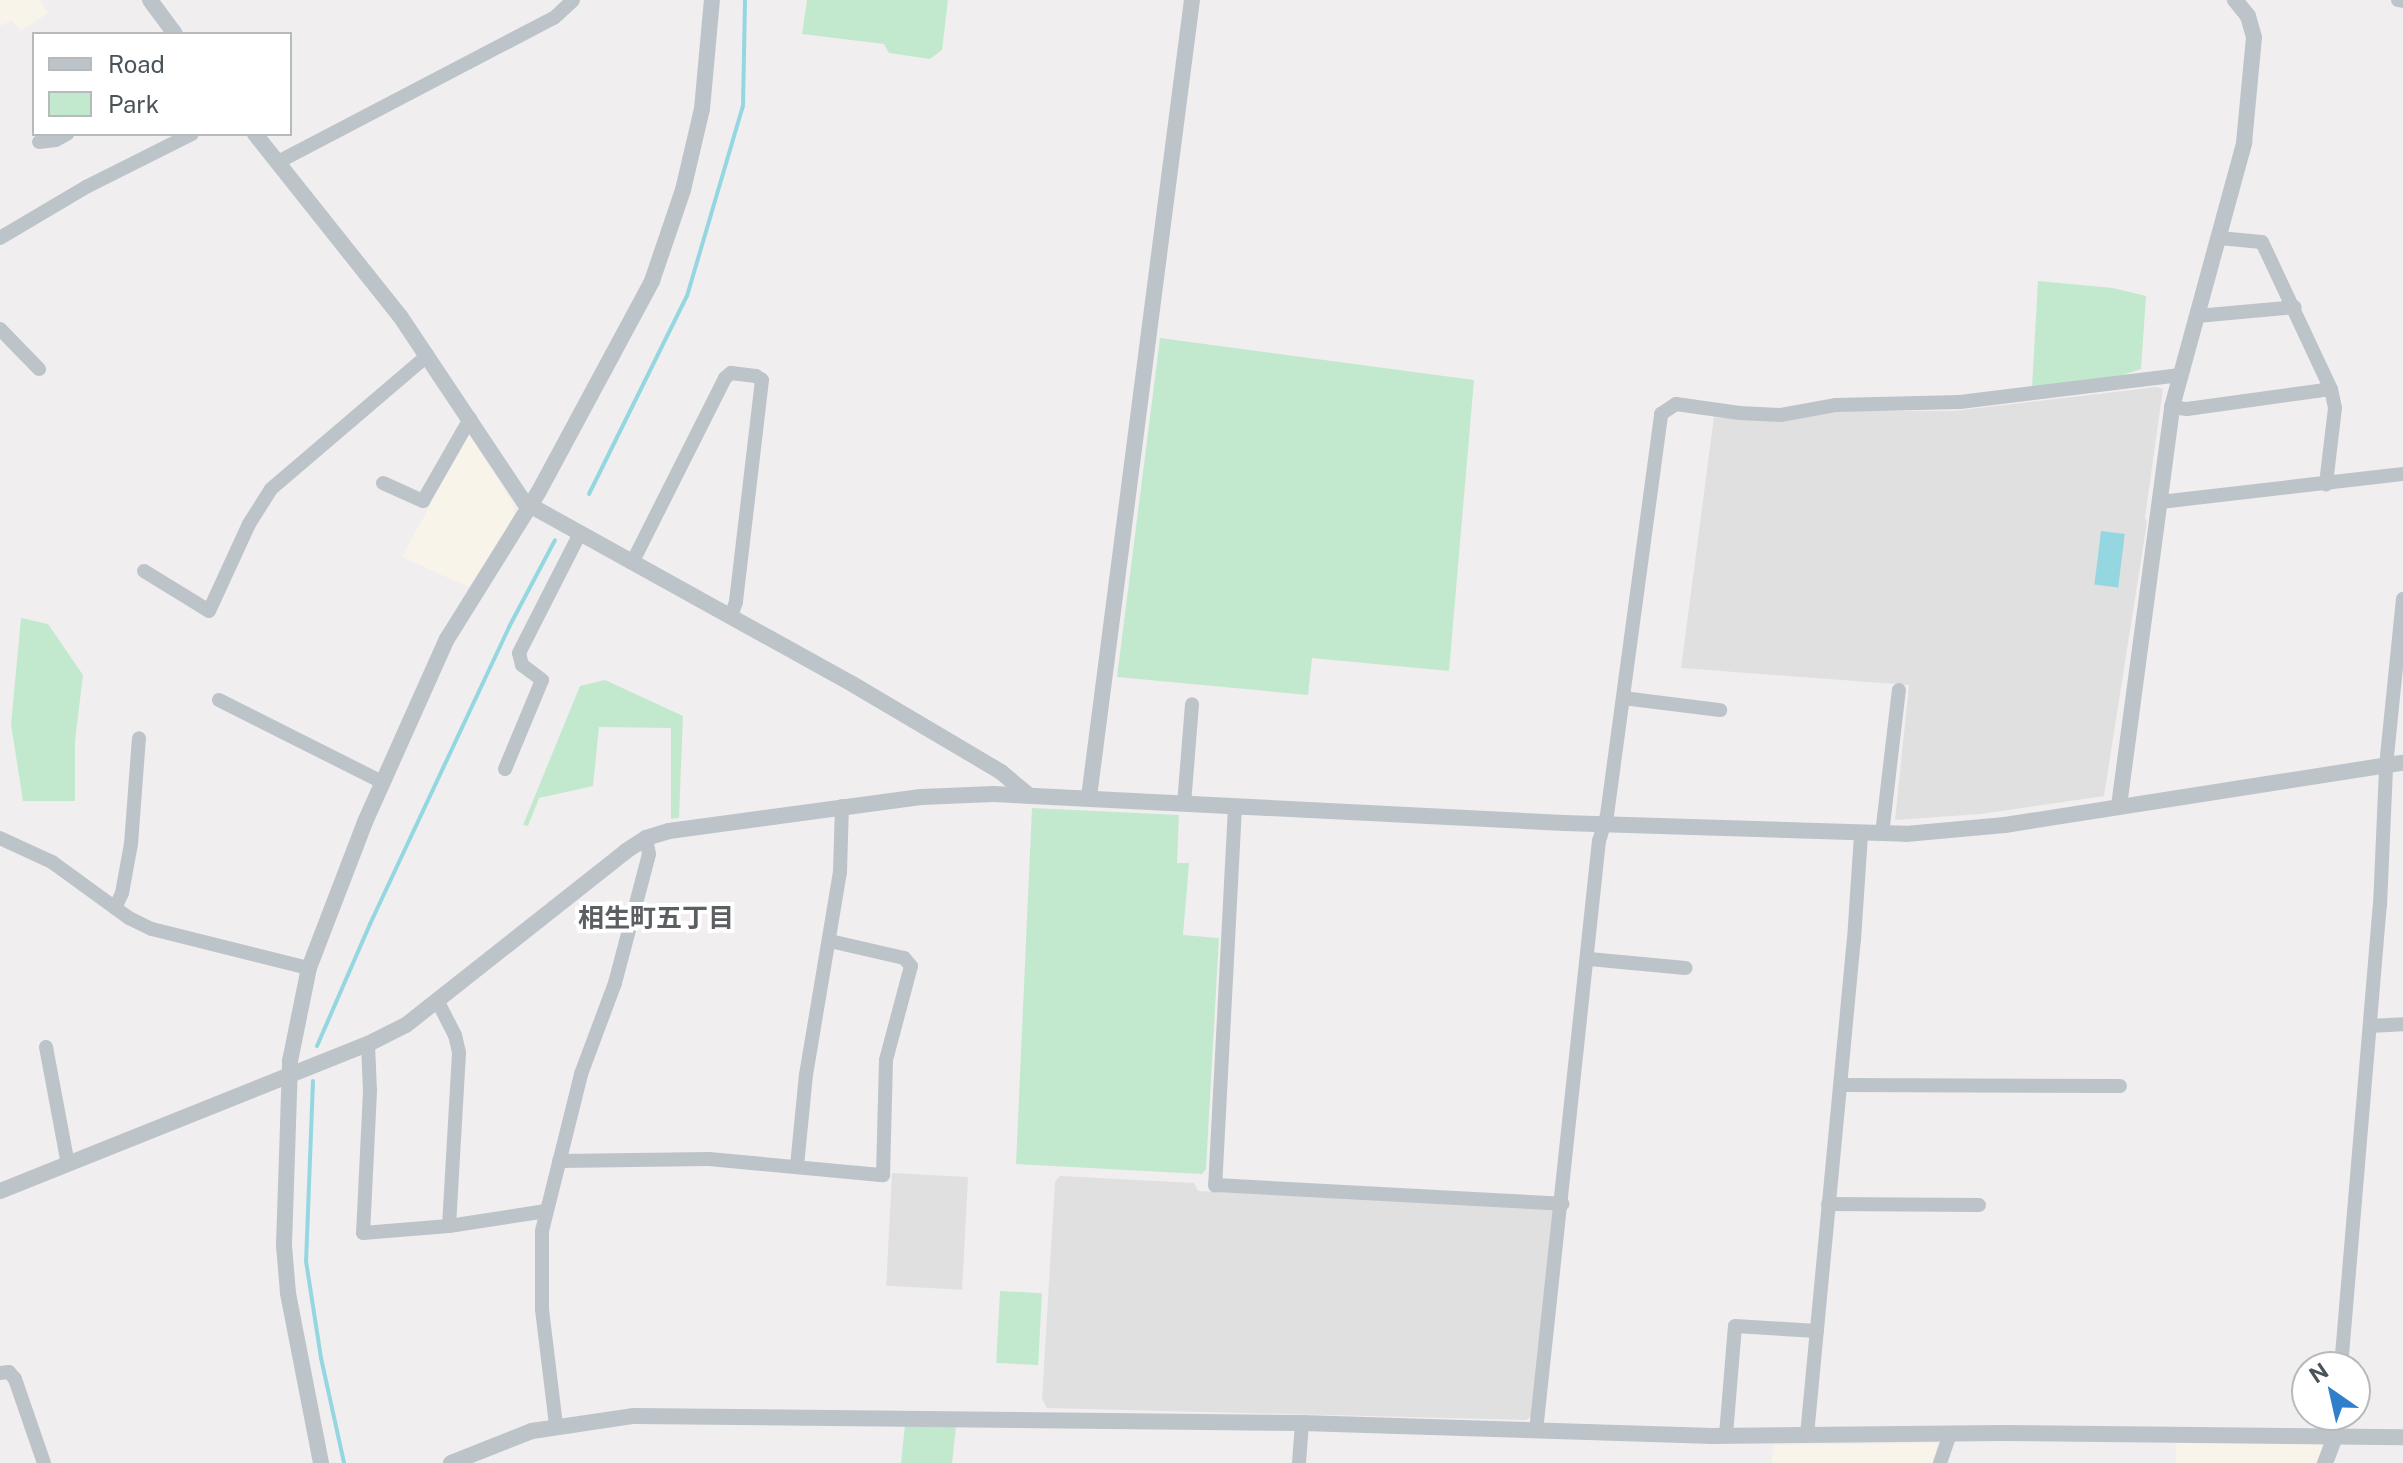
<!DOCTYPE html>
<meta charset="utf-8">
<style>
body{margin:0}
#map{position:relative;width:2403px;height:1463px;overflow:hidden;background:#f1eeef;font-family:"Public Sans","Noto Sans JP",sans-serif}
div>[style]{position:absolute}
.commercial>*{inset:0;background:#f9f4ea;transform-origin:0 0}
.education>*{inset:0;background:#e1e0e0;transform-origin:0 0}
.green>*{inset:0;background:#c2e9ce;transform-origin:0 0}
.water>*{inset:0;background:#95d7e1;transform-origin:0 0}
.stream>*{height:4px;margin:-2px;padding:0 2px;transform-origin:2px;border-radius:2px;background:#95d7e1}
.minor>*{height:14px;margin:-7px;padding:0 7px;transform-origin:7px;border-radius:7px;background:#bcc4c9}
.tertiary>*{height:16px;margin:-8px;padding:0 8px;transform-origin:8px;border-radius:8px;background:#bcc4c9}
span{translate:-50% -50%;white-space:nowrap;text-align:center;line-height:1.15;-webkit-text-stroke:8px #fff;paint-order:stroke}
.neighbourhood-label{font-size:26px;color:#5c5f62;font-weight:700}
.legend{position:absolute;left:32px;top:32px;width:260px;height:104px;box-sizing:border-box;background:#fff;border:2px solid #b6babd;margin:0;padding:10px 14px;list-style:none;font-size:24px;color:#495359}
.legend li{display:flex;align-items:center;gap:16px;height:40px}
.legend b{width:40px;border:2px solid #b6babd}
.north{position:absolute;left:2291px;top:1351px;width:80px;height:80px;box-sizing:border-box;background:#fff;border:2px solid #b6babd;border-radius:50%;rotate:326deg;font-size:22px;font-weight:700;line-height:32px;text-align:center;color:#495359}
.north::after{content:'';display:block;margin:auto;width:28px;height:36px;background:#307fca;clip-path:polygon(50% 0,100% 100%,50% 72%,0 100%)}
</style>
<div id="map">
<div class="commercial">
<i style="clip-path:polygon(0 0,40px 0,48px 13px,21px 31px,12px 20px,0 26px)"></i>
<i style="clip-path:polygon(469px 434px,513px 504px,514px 519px,469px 587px,402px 557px)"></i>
<i style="clip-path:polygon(1938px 1443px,1933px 1463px,1771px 1463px,1775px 1445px)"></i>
<i style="left:2176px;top:1443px;width:145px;height:20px"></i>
</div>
<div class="education">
<i style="clip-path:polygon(2157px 387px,2163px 389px,2145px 517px,2147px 522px,2104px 796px,1981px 814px,1895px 820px,1909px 685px,1681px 668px,1714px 417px,1782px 422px,1838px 411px,1953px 411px)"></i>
<i style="clip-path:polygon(1060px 1176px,1194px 1183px,1198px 1191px,1552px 1208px,1557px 1216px,1532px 1416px,1526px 1420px,1047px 1408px,1042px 1399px,1055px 1182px)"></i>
<i style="left:968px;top:1177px;width:113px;height:76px;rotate:93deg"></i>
</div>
<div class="green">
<i style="clip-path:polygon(807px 0,948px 0,942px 50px,930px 59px,889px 53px,884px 44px,802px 34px)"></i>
<i style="clip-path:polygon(2038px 281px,2113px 288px,2146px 296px,2141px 369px,2123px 375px,2032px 387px)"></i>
<i style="clip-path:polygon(1160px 338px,1474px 380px,1449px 671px,1312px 658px,1308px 695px,1117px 677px)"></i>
<i style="clip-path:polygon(21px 618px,48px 624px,83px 675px,75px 741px,75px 801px,23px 801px,11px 724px)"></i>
<i style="clip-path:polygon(605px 680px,683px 716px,679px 818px,671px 819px,671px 728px,599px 727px,593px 786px,539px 798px,528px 826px,523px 825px,580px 686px)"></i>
<i style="clip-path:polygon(1032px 808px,1179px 815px,1177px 863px,1189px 863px,1183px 935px,1219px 938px,1206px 1169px,1202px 1174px,1016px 1164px)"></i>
<i style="left:1000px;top:1291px;width:42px;height:72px;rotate:3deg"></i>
<i style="clip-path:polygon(905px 1425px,956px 1426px,952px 1463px,901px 1463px)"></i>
</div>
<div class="water">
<i style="left:2101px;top:531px;width:24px;height:54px;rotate:7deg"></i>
</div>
<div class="stream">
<i style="left:589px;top:494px;width:221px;rotate:-63.7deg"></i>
<i style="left:687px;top:296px;width:198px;rotate:-73.6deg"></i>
<i style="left:743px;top:106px;width:106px;rotate:-88.9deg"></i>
<i style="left:317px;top:1046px;width:133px;rotate:-66.5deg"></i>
<i style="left:370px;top:924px;width:328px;rotate:-64.9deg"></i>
<i style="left:509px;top:627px;width:98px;rotate:-62.1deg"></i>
<i style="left:313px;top:1081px;width:180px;rotate:92.2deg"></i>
<i style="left:306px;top:1261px;width:98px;rotate:81.2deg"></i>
<i style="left:321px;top:1358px;width:107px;rotate:77.6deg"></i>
</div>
<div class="minor">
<i style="left:2398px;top:0;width:5px;rotate:11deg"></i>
<i style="left:39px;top:142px;width:17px;rotate:-7deg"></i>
<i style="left:56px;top:140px;width:13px;rotate:-29deg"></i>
<i style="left:278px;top:162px;width:311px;rotate:-27.6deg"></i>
<i style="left:554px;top:18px;width:26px;rotate:-43deg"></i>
<i style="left:0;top:238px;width:102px;rotate:-30.6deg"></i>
<i style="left:88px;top:186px;width:116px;rotate:-26.6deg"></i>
<i style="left:2219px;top:238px;width:43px;rotate:5.3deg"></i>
<i style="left:2262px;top:242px;width:162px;rotate:64.9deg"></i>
<i style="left:2331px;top:389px;width:19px;rotate:78deg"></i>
<i style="left:2335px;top:408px;width:77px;rotate:96.8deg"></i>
<i style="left:2197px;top:316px;width:98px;rotate:-5.2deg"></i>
<i style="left:0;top:329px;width:56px;rotate:45.7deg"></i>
<i style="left:2172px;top:407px;width:15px;rotate:8deg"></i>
<i style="left:2187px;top:409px;width:145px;rotate:-7.9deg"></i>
<i style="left:383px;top:483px;width:44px;rotate:24.2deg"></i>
<i style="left:423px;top:501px;width:95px;rotate:-60.2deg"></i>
<i style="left:2160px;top:502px;width:245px;rotate:-6.6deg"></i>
<i style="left:632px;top:563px;width:207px;rotate:-63.3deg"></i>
<i style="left:725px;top:378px;width:8px;rotate:-40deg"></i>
<i style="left:731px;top:373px;width:25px;rotate:7deg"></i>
<i style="left:756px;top:376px;width:7px;rotate:34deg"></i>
<i style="left:762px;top:380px;width:224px;rotate:96.7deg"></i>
<i style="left:736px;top:602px;width:15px;rotate:110deg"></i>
<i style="left:144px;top:571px;width:76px;rotate:31.6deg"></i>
<i style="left:209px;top:611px;width:96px;rotate:-65.3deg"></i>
<i style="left:249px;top:524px;width:41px;rotate:-57.8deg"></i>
<i style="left:271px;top:489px;width:206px;rotate:-40.5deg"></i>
<i style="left:1623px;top:698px;width:98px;rotate:7.1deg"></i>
<i style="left:219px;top:700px;width:182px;rotate:26.7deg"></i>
<i style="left:505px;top:769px;width:96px;rotate:-67.4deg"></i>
<i style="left:542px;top:680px;width:25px;rotate:-143deg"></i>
<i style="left:522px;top:665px;width:12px;rotate:-104deg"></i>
<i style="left:519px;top:653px;width:132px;rotate:-63deg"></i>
<i style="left:1184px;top:804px;width:100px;rotate:-85.4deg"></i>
<i style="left:1235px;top:807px;width:379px;rotate:93deg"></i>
<i style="left:1215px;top:1185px;width:348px;rotate:3.1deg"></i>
<i style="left:1882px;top:834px;width:145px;rotate:-83.3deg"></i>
<i style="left:0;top:838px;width:57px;rotate:24.8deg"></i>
<i style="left:52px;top:862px;width:95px;rotate:36deg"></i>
<i style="left:129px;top:918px;width:25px;rotate:26deg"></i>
<i style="left:152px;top:929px;width:162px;rotate:14deg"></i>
<i style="left:115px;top:908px;width:17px;rotate:-65deg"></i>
<i style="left:122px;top:893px;width:50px;rotate:-79.6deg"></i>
<i style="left:131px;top:844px;width:106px;rotate:-85.7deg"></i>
<i style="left:1589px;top:959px;width:97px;rotate:5.3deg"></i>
<i style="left:438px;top:1002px;width:37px;rotate:63deg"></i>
<i style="left:455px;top:1035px;width:18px;rotate:77deg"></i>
<i style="left:459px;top:1053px;width:173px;rotate:93.3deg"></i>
<i style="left:2370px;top:1026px;width:33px;rotate:-3deg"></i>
<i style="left:368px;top:1044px;width:47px;rotate:87.6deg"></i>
<i style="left:370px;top:1091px;width:142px;rotate:92.8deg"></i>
<i style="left:363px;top:1233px;width:86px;rotate:-4.7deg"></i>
<i style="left:449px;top:1226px;width:98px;rotate:-8.8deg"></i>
<i style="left:46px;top:1047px;width:119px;rotate:79.4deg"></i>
<i style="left:1841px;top:1085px;width:279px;rotate:0.2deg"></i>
<i style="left:559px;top:1161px;width:150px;rotate:-0.8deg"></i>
<i style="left:709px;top:1159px;width:175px;rotate:5.3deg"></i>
<i style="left:883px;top:1175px;width:115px;rotate:-88.5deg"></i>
<i style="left:886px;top:1060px;width:97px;rotate:-75.1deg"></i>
<i style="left:911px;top:966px;width:11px;rotate:-131deg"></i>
<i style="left:904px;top:958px;width:76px;rotate:-167.1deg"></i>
<i style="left:797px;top:1166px;width:91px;rotate:-84.4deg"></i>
<i style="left:806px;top:1075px;width:206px;rotate:-80.5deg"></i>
<i style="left:840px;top:872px;width:66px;rotate:-88.3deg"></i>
<i style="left:1828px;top:1204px;width:151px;rotate:0.4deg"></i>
<i style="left:2341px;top:1367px;width:463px;rotate:-85.2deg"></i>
<i style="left:2380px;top:906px;width:140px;rotate:-87.5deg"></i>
<i style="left:2386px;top:766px;width:168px;rotate:-84.2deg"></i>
<i style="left:0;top:1373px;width:9px;rotate:-6deg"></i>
<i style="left:9px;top:1372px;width:9px;rotate:49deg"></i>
<i style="left:15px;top:1379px;width:89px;rotate:71deg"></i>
<i style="left:556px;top:1425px;width:117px;rotate:-96.9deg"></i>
<i style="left:542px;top:1309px;width:78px;rotate:-90deg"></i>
<i style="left:542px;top:1231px;width:162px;rotate:-76deg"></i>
<i style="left:581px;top:1074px;width:97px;rotate:-69.5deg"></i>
<i style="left:615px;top:983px;width:133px;rotate:-75.2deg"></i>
<i style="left:649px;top:854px;width:16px;rotate:-101deg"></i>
<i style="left:1536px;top:1431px;width:593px;rotate:-83.91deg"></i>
<i style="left:1599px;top:841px;width:27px;rotate:-73deg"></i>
<i style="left:1607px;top:815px;width:405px;rotate:-82.3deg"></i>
<i style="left:1661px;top:414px;width:18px;rotate:-34deg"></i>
<i style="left:1676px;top:404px;width:64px;rotate:8.1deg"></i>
<i style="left:1739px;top:413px;width:42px;rotate:2.7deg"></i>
<i style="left:1781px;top:415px;width:56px;rotate:-10.3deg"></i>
<i style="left:1836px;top:405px;width:124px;rotate:-1.4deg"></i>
<i style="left:1960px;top:402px;width:222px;rotate:-7deg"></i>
<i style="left:1726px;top:1435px;width:109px;rotate:-85.3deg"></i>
<i style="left:1735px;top:1326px;width:82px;rotate:3.5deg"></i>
<i style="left:1807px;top:1435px;width:497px;rotate:-84.6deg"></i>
<i style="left:1854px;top:940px;width:106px;rotate:-86.2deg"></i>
<i style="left:2336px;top:1435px;width:20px;rotate:-84deg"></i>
<i style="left:1299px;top:1463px;width:40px;rotate:-85.7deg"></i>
<i style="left:1940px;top:1463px;width:31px;rotate:-71deg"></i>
</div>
<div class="tertiary">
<i style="left:150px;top:0;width:42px;rotate:53.7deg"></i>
<i style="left:255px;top:134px;width:233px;rotate:51.5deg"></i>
<i style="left:400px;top:316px;width:224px;rotate:56.3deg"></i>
<i style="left:524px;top:502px;width:377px;rotate:29deg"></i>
<i style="left:854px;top:685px;width:171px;rotate:30.6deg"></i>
<i style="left:1001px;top:772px;width:35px;rotate:40deg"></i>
<i style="left:1089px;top:797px;width:804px;rotate:-82.64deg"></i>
<i style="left:2119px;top:806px;width:403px;rotate:-82.4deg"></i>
<i style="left:2172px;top:407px;width:274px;rotate:-74.7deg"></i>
<i style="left:2244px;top:143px;width:106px;rotate:-84.6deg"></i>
<i style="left:2254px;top:37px;width:22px;rotate:-106deg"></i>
<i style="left:2248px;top:16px;width:21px;rotate:-129deg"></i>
<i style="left:0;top:1191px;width:396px;rotate:-21.8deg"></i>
<i style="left:368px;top:1044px;width:42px;rotate:-26.6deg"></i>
<i style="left:406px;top:1025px;width:280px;rotate:-38.3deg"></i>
<i style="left:626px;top:851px;width:24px;rotate:-33deg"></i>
<i style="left:646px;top:838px;width:24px;rotate:-17deg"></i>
<i style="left:669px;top:831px;width:254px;rotate:-7.7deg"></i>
<i style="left:921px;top:797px;width:73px;rotate:-2.4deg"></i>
<i style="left:994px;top:794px;width:571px;rotate:2.91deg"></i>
<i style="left:1564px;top:823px;width:342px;rotate:1.8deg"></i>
<i style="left:1906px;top:834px;width:99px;rotate:-5.2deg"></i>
<i style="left:2005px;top:825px;width:403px;rotate:-8.9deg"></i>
<i style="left:321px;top:1463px;width:173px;rotate:-101deg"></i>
<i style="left:288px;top:1293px;width:48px;rotate:-94.8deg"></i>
<i style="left:284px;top:1245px;width:184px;rotate:-88.1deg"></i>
<i style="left:290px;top:1061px;width:95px;rotate:-78.5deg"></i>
<i style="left:309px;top:968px;width:156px;rotate:-69deg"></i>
<i style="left:365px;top:822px;width:201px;rotate:-65.9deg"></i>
<i style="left:447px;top:639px;width:172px;rotate:-58.1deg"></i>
<i style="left:538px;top:493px;width:241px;rotate:-61.7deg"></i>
<i style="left:652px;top:281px;width:96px;rotate:-71.2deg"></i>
<i style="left:683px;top:190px;width:83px;rotate:-76.8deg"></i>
<i style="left:702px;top:109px;width:109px;rotate:-84.8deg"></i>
<i style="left:451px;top:1463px;width:87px;rotate:-21.6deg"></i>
<i style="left:532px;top:1431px;width:103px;rotate:-8.4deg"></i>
<i style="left:634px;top:1416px;width:668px;rotate:0.6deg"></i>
<i style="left:1302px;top:1423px;width:411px;rotate:1.8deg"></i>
<i style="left:1713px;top:1436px;width:288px;rotate:-0.6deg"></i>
<i style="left:2001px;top:1433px;width:402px;rotate:0.6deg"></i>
<i style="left:2325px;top:1463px;width:30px;rotate:-69deg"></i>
</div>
<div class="neighbourhood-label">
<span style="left:656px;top:918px">相生町五丁目</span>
</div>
<ul class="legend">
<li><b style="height:10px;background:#bcc4c9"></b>Road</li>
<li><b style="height:22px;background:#c2e9ce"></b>Park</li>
</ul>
<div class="north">N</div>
</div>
